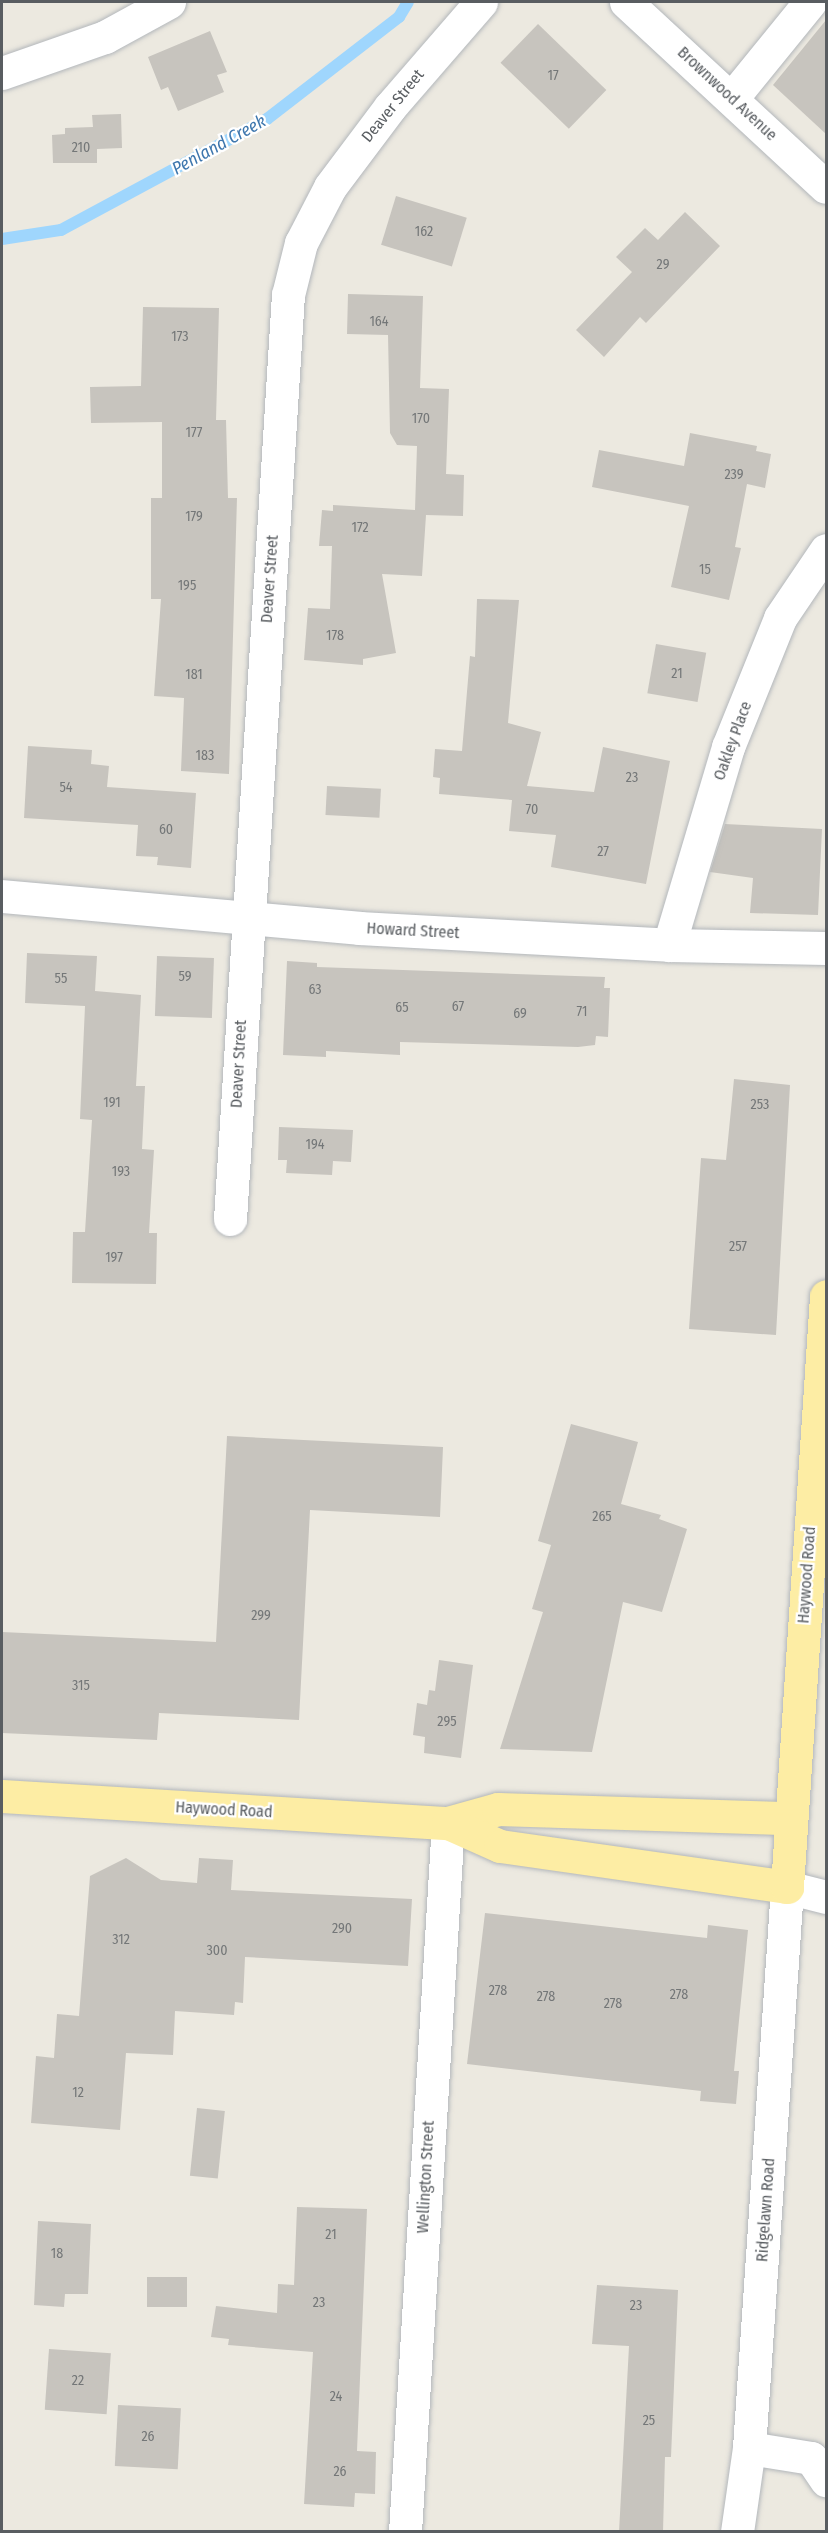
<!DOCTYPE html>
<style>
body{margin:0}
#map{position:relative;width:828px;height:2533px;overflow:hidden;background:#ece9e0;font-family:"Fira Sans Condensed",sans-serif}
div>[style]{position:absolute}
.stream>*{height:12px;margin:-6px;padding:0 6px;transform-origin:6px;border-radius:6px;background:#9fd6fd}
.building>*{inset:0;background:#c7c4be;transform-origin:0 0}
.roads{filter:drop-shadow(0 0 2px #b3b7bb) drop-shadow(0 0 2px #b3b7bb)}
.street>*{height:33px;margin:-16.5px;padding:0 16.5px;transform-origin:16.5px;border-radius:16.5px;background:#fff}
.secondary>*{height:33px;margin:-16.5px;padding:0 16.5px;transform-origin:16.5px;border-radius:16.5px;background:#fff}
.primary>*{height:33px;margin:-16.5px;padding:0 16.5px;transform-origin:16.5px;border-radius:16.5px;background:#fdeda4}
span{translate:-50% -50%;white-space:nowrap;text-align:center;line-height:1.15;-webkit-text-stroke:4.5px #fff;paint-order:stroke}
.number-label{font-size:14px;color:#747778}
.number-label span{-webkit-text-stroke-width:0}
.street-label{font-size:16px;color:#595d61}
.water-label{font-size:18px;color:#3e77ae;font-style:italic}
.frame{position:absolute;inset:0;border:3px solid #595d61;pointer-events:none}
</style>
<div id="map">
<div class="stream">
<i style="left:2px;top:239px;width:60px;rotate:-8.7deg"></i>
<i style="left:61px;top:230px;width:234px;rotate:-28.3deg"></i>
<i style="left:267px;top:119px;width:167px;rotate:-37.7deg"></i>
<i style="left:399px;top:17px;width:17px;rotate:-59deg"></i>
</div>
<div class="building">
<i style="clip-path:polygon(826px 20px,826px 134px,773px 85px)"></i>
<i style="left:538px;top:24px;width:95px;height:54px;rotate:44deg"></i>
<i style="clip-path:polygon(210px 31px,227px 72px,217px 75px,224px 92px,178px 111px,168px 87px,161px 90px,148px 57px)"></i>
<i style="clip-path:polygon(121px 114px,122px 148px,97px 149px,97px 163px,53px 163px,52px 135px,65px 134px,65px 128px,93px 127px,92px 115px)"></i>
<i style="left:396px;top:196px;width:74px;height:51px;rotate:17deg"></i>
<i style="clip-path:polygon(685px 212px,720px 246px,646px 323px,640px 317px,604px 357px,576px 330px,632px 272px,616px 257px,645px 228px,658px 240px)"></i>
<i style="clip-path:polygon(348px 294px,423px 296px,420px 388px,449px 389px,446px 474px,464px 475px,463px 516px,426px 515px,422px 576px,382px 574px,396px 653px,363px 659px,363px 665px,304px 660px,308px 608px,330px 609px,332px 546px,319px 546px,322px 510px,333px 511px,333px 505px,415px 510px,417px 446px,397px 445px,390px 433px,388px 335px,347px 334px)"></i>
<i style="clip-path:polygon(143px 307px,219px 308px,216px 420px,226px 420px,228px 498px,237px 498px,229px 774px,181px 771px,184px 698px,154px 696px,161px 599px,151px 599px,151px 498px,162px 498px,162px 422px,91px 423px,90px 387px,141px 386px)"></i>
<i style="clip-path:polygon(690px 433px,757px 446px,756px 451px,771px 454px,765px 488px,747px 484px,735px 547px,741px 548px,729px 600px,671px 587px,689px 506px,592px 487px,599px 450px,684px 466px)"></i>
<i style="clip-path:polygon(477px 599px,519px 600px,508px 723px,541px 732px,527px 786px,594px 792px,603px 747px,670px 761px,646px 884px,551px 867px,556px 835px,509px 831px,512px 800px,439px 794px,440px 778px,433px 777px,435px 749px,462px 751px,470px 656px,475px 657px)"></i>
<i style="left:656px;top:644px;width:51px;height:50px;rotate:10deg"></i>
<i style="clip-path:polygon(28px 746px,92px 750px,91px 764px,109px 766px,107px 787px,196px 793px,191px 868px,157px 865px,158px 857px,136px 856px,138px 825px,24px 818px)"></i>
<i style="left:327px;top:786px;width:54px;height:29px;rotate:3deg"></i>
<i style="clip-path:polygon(725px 824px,822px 829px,818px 915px,750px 913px,753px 878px,710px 872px)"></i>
<i style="clip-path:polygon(27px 953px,97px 956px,95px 991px,141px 995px,136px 1086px,145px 1086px,142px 1149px,154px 1150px,149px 1233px,157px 1233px,156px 1284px,72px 1283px,73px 1232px,85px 1232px,92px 1120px,80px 1119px,85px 1006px,25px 1003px)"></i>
<i style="left:157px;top:956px;width:57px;height:60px;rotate:2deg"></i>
<i style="clip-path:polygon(287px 961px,317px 963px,317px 967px,605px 977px,604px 988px,610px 988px,608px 1037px,596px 1036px,595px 1045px,578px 1047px,400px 1042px,400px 1055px,326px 1051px,326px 1057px,283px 1055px)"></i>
<i style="clip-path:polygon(734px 1079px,790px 1085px,776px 1335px,689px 1329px,701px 1158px,726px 1160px)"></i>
<i style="clip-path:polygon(279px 1127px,353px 1130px,351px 1162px,333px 1161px,332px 1175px,286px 1173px,287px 1160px,278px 1160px)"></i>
<i style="clip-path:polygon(571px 1424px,638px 1442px,621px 1504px,661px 1515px,659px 1519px,687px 1529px,662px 1612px,623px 1602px,592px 1752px,500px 1749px,543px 1612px,532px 1609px,551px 1545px,538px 1541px)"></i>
<i style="clip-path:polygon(227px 1436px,443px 1447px,440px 1517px,310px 1510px,299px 1720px,159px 1713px,157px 1740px,2px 1733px,2px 1632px,216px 1642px)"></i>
<i style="clip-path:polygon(439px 1660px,473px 1665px,461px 1758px,424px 1753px,425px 1737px,413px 1735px,417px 1703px,427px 1705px,429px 1690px,435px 1691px)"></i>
<i style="clip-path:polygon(126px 1858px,161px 1880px,197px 1883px,199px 1858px,233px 1860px,231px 1890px,412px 1899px,408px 1966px,245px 1957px,243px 2003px,235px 2002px,234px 2015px,175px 2011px,173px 2055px,126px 2053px,120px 2130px,31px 2123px,36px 2056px,54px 2058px,57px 2014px,79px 2016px,90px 1876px)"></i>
<i style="clip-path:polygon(485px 1913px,707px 1938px,708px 1925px,748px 1930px,734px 2071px,739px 2071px,736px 2104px,700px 2101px,701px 2091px,467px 2064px)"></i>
<i style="left:197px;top:2108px;width:28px;height:68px;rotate:6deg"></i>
<i style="clip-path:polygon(297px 2207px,367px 2209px,357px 2451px,376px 2452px,375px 2494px,355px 2493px,354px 2507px,304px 2504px,313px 2352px,228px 2345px,229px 2339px,211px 2337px,216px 2306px,277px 2313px,278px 2284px,294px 2285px)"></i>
<i style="clip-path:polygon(38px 2221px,91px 2224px,88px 2294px,65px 2294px,64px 2307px,34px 2305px)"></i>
<i style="left:147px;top:2277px;width:40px;height:30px"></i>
<i style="clip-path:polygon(597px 2285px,678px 2290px,671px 2457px,665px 2457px,663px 2532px,619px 2532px,629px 2346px,592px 2344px)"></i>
<i style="left:49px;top:2349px;width:62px;height:61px;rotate:4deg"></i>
<i style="left:118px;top:2405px;width:63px;height:61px;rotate:3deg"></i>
</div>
<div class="roads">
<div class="street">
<i style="left:626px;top:2px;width:272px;rotate:42.8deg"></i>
<i style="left:2px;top:73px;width:109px;rotate:-19.3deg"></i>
<i style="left:105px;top:37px;width:73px;rotate:-28.7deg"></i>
<i style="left:732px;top:98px;width:124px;rotate:-50.9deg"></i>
<i style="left:2px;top:896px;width:358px;rotate:5.1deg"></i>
<i style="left:359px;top:928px;width:310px;rotate:3.1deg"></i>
<i style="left:669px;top:945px;width:157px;rotate:1.1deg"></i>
<i style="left:669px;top:945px;width:207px;rotate:-73.4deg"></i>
<i style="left:728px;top:747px;width:139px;rotate:-68deg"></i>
<i style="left:780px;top:618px;width:82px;rotate:-55.9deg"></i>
<i style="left:230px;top:1219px;width:926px;rotate:-86.41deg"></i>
<i style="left:288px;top:295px;width:54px;rotate:-76deg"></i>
<i style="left:301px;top:243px;width:63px;rotate:-62.6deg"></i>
<i style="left:330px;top:187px;width:100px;rotate:-53.1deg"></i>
<i style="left:390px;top:107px;width:139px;rotate:-49.1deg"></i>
<i style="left:749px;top:2448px;width:63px;rotate:9.2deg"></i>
<i style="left:811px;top:2458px;width:27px;rotate:56deg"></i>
<i style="left:405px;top:2532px;width:710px;rotate:-86.53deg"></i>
<i style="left:737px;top:2532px;width:85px;rotate:-81.9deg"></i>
<i style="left:749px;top:2448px;width:562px;rotate:-86.12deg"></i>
</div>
<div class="secondary">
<i style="left:787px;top:1887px;width:40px;rotate:14.4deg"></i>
</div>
<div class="primary">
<i style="left:2px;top:1796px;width:447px;rotate:3.5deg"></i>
<i style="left:448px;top:1823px;width:52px;rotate:-15.6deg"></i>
<i style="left:498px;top:1809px;width:292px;rotate:1.8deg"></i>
<i style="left:448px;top:1823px;width:57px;rotate:23.9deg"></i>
<i style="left:500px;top:1846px;width:290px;rotate:8.1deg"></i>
<i style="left:787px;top:1887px;width:592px;rotate:-86.22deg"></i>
</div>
</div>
<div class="number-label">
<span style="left:553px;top:76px">17</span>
<span style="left:81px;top:148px">210</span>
<span style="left:424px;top:232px">162</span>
<span style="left:663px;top:265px">29</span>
<span style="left:379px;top:322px">164</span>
<span style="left:180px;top:337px">173</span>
<span style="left:421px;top:419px">170</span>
<span style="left:194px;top:433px">177</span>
<span style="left:734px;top:475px">239</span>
<span style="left:194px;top:517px">179</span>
<span style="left:360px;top:528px">172</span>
<span style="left:705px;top:570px">15</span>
<span style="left:187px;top:586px">195</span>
<span style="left:335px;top:636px">178</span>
<span style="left:677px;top:674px">21</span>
<span style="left:194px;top:675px">181</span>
<span style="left:205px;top:756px">183</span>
<span style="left:632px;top:778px">23</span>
<span style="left:66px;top:788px">54</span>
<span style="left:532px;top:810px">70</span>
<span style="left:166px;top:830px">60</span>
<span style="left:603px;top:852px">27</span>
<span style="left:185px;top:977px">59</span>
<span style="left:61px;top:979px">55</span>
<span style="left:315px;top:990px">63</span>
<span style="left:458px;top:1007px">67</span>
<span style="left:402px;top:1008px">65</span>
<span style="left:582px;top:1012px">71</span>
<span style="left:520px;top:1014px">69</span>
<span style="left:112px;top:1103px">191</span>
<span style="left:760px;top:1105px">253</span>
<span style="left:315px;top:1145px">194</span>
<span style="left:121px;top:1172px">193</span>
<span style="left:738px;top:1247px">257</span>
<span style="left:114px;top:1258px">197</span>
<span style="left:602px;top:1517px">265</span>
<span style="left:261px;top:1616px">299</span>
<span style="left:81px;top:1686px">315</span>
<span style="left:447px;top:1722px">295</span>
<span style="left:342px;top:1929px">290</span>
<span style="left:121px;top:1940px">312</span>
<span style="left:217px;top:1951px">300</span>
<span style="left:498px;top:1991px">278</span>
<span style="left:679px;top:1995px">278</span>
<span style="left:546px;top:1997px">278</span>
<span style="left:613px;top:2004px">278</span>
<span style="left:78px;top:2093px">12</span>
<span style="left:331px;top:2235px">21</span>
<span style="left:57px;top:2254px">18</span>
<span style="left:319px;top:2303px">23</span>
<span style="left:636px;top:2306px">23</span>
<span style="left:78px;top:2381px">22</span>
<span style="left:336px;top:2397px">24</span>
<span style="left:649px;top:2421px">25</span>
<span style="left:148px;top:2437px">26</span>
<span style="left:340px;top:2472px">26</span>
</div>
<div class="street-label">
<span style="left:727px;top:94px;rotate:43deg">Brownwood Avenue</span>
<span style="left:393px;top:106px;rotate:-51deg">Deaver Street</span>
<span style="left:270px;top:579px;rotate:-86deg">Deaver Street</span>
<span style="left:733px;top:741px;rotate:-70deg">Oakley Place</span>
<span style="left:413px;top:931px;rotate:3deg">Howard Street</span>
<span style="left:239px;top:1064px;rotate:-87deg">Deaver Street</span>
<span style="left:807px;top:1575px;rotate:-86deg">Haywood Road</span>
<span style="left:224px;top:1810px;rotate:3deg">Haywood Road</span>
<span style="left:426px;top:2177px;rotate:-87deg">Wellington Street</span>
<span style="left:766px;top:2210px;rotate:-86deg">Ridgelawn Road</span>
</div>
<div class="water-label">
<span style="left:219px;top:145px;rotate:-29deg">Penland Creek</span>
</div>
<div class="frame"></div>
</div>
